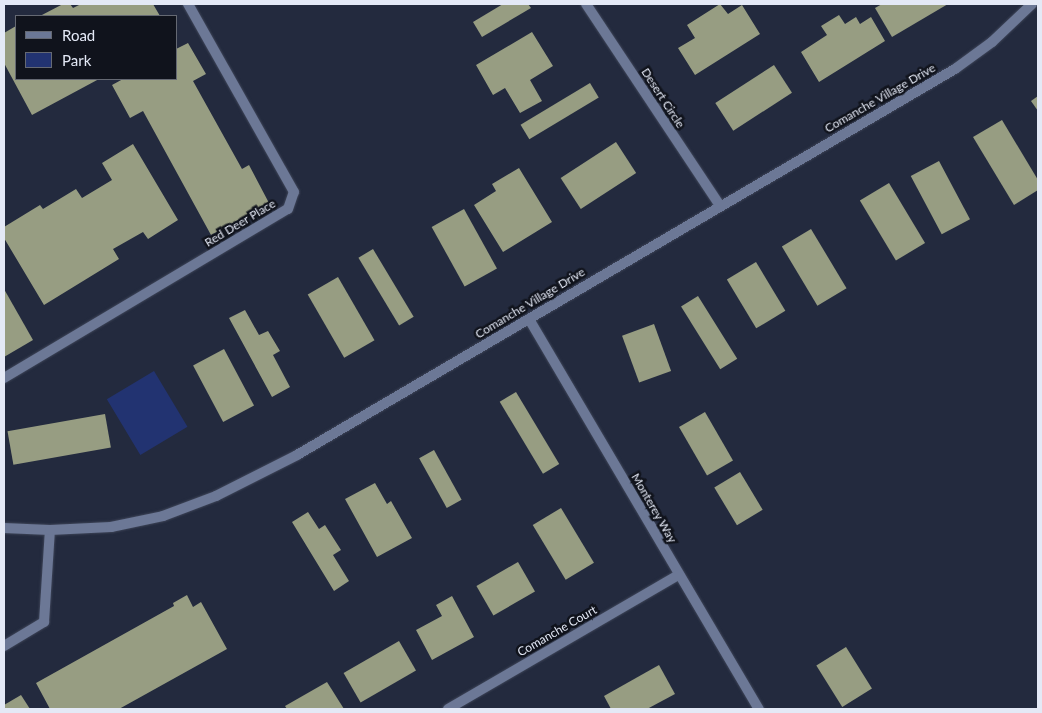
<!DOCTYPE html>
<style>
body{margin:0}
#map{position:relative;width:1042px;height:713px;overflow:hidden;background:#232a3e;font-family:Lato,sans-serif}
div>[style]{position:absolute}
.green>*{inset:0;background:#223371;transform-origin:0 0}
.building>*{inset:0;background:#979d82;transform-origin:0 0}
.roads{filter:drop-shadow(0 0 1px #3e4558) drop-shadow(0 0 1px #3e4558)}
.service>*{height:10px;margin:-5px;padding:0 5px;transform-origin:5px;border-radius:5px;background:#6c7896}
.minor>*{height:10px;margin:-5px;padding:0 5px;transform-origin:5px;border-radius:5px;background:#6c7896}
.tertiary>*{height:10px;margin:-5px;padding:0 5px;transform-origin:5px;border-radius:5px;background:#6c7896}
span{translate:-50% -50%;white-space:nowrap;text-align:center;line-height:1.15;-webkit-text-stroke:5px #10131c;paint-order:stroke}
.street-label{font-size:12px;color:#e4e9f6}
.frame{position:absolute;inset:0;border:5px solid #e4e9f6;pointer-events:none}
.legend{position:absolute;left:15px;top:15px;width:162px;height:65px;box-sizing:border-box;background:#10131c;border:1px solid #656973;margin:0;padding:6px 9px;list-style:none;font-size:15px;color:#e4e9f6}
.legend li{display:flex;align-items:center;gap:10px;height:25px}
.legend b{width:25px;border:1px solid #656973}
</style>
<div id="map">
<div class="green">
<i style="left:154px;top:371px;width:65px;height:55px;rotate:59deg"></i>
</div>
<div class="building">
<i style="clip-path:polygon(63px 4px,70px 4px,73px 8px,81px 4px,153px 4px,160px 16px,40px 16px)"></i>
<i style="clip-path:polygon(503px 4px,528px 4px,531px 8px,482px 37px,473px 22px)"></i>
<i style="clip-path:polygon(720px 4px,728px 14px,742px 5px,760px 34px,695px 75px,678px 48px,695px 38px,687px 25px)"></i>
<i style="clip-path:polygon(882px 4px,948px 4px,892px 37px,875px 8px)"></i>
<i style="clip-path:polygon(839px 15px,845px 24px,856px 17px,860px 24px,871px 17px,885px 41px,819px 82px,801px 52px,827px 35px,821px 26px)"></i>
<i style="clip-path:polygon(16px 26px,16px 79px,99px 79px,32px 115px,4px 63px,4px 33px)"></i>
<i style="clip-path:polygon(532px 32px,553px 66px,530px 80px,542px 101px,520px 113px,505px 88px,493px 95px,476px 65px)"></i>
<i style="clip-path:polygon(188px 43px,206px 74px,193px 81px,242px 169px,249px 165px,269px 203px,211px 235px,143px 111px,130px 118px,112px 85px,123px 79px,176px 79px,176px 49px)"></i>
<i style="left:774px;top:65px;width:33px;height:70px;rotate:57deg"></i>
<i style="left:590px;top:83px;width:17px;height:81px;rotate:59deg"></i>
<i style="clip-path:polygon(1038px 96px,1038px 111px,1031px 101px)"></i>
<i style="clip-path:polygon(1002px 120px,1038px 180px,1038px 190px,1014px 205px,973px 137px)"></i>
<i style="left:616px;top:142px;width:37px;height:66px;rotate:57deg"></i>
<i style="clip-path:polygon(133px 144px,178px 220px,148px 239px,143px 232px,113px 249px,119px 259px,44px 305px,4px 238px,4px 227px,40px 205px,43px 209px,76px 189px,82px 198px,112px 180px,102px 163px)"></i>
<i style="left:939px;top:161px;width:66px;height:32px;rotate:62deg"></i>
<i style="clip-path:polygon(519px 168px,552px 222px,503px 252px,474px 205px,496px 191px,492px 184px)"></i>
<i style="left:889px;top:183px;width:70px;height:34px;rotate:59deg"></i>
<i style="left:464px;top:209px;width:68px;height:37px;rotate:61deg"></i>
<i style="left:811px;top:229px;width:69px;height:34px;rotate:59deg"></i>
<i style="left:373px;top:249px;width:79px;height:17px;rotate:59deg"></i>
<i style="left:756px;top:262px;width:57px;height:34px;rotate:59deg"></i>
<i style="left:338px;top:277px;width:73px;height:35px;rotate:60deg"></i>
<i style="clip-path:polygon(4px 289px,33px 340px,4px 357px)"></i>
<i style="left:698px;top:296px;width:74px;height:20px;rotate:58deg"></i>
<i style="clip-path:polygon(245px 310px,259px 335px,268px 331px,280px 351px,273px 355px,290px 387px,272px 397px,229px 318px)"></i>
<i style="left:654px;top:324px;width:50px;height:34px;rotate:70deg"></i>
<i style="left:224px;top:349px;width:64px;height:35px;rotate:62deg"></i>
<i style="left:516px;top:392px;width:84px;height:19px;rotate:59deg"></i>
<i style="left:705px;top:412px;width:56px;height:30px;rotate:60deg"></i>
<i style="left:105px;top:414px;width:34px;height:99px;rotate:80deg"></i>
<i style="left:434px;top:450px;width:57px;height:17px;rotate:61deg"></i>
<i style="left:740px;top:472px;width:44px;height:30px;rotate:59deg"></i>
<i style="clip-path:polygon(375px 483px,387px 504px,391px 501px,412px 538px,377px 557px,345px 499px)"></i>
<i style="left:561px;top:508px;width:64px;height:33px;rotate:59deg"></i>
<i style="clip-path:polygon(308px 512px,319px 529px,325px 525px,341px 550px,333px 555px,349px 581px,334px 591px,292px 522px)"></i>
<i style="left:518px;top:562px;width:34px;height:48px;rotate:60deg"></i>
<i style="clip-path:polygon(187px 595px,193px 607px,201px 602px,227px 649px,119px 709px,50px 709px,36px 683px,174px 606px,173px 603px)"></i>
<i style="clip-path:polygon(452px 596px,474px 637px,432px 660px,416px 630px,442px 616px,436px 605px)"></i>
<i style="left:399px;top:641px;width:34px;height:64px;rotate:60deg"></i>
<i style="left:846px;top:647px;width:49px;height:35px;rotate:58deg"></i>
<i style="clip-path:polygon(659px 665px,675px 694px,647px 709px,611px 709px,604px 696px)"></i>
<i style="clip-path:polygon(327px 682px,344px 709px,287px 709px,285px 706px)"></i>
<i style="clip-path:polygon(21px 695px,30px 709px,4px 709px,4px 705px)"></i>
</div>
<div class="roads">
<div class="service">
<i style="left:4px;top:646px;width:47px;rotate:-31deg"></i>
<i style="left:44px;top:622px;width:92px;rotate:-86.3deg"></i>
</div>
<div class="minor">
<i style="left:586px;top:4px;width:242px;rotate:56.4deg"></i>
<i style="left:529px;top:319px;width:453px;rotate:59.5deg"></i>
<i style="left:4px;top:378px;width:330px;rotate:-30.8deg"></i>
<i style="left:288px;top:209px;width:18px;rotate:-71deg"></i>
<i style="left:294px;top:192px;width:216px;rotate:-119.4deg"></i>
<i style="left:448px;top:709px;width:266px;rotate:-30.2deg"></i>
</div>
<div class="tertiary">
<i style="left:4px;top:528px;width:46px;rotate:2.5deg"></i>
<i style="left:50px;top:530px;width:61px;rotate:-2.8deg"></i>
<i style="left:111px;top:527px;width:53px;rotate:-11.9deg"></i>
<i style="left:163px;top:516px;width:57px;rotate:-20.7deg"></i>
<i style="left:216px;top:496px;width:91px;rotate:-26.8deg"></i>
<i style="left:297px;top:455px;width:763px;rotate:-30.4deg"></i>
<i style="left:955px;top:69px;width:46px;rotate:-36.1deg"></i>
<i style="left:992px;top:42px;width:55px;rotate:-43.5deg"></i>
</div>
</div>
<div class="street-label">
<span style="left:663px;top:98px;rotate:57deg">Desert Circle</span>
<span style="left:880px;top:98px;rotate:-30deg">Comanche Village Drive</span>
<span style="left:240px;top:223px;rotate:-31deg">Red Deer Place</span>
<span style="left:530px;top:303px;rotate:-31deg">Comanche Village Drive</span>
<span style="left:654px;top:508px;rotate:60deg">Monterey Way</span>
<span style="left:557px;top:631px;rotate:-30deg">Comanche Court</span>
</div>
<div class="frame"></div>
<ul class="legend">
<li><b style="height:6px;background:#6c7896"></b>Road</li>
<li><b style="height:14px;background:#223371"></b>Park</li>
</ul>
</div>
